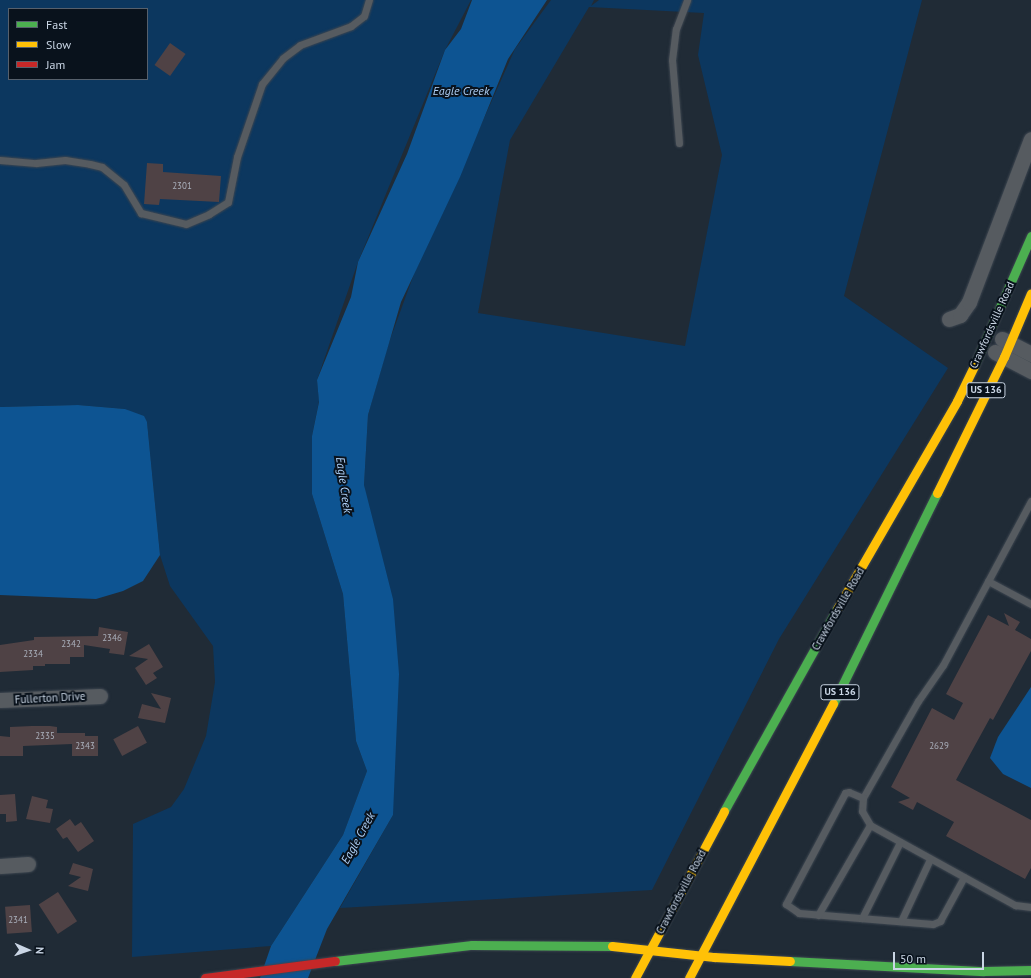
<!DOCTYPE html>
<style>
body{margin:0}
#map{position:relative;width:1031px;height:978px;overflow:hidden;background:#202b36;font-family:"PT Sans",sans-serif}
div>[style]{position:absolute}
.green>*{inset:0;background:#0c375f}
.water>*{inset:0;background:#0d5492}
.building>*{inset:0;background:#4f4245;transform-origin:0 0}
.roads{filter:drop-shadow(0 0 1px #3d4650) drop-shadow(0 0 1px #3d4650)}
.lane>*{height:7px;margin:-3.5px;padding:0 3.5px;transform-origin:3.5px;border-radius:3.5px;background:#565b60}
.street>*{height:15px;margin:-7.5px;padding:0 7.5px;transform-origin:7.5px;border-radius:7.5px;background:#565b60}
.fast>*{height:9px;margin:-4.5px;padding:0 4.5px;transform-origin:4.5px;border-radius:4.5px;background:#4caf50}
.slow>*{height:9px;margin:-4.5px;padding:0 4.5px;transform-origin:4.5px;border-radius:4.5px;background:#ffc107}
.jam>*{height:9px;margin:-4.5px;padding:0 4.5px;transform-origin:4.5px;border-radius:4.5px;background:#c62828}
span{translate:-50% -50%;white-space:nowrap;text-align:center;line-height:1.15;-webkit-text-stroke:4px #09121c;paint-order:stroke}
.number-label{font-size:9px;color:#abb1bd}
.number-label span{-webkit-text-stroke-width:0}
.shield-label span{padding:1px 3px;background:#09121c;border:1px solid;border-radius:3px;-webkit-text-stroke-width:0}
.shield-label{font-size:10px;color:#cad6e5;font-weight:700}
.street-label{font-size:11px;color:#cad6e5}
.water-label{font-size:12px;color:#afd0f6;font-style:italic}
.legend{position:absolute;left:8px;top:8px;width:140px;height:72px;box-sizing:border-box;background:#09121c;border:1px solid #56606c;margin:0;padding:5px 7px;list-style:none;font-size:12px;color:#cad6e5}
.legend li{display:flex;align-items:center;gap:8px;height:20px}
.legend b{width:20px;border:1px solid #56606c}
.north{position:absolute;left:8px;top:930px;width:40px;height:40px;-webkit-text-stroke:3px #09121c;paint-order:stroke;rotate:92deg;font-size:11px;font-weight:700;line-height:16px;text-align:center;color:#cad6e5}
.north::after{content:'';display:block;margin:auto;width:14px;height:18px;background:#cad6e5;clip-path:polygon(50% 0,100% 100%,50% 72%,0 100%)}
.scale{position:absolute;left:893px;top:952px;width:91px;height:18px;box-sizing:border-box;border:2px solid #cad6e5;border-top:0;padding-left:5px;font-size:12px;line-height:14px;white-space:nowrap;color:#cad6e5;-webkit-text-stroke:3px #09121c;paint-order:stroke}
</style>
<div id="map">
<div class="green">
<i style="clip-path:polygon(evenodd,0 0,471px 0,445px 50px,358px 262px,317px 380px,319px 401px,312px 436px,312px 494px,343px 594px,356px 741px,367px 771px,343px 835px,271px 946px,132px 957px,133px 824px,171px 807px,184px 789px,206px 736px,215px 682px,213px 646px,170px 586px,160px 555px,147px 422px,125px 409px,78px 405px,0 407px,0 0,9px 9px,147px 9px,147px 79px,9px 79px,9px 9px)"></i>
<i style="clip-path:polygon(evenodd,551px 0,594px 0,591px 6px,599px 0,922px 0,844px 296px,948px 368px,779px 639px,652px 890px,340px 908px,393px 815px,364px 485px,368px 415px,388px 345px,414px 274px,515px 49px,551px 0,589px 7px,704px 13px,698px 55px,722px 155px,685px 346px,478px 313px,510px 140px,589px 7px)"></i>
</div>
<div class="water">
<i style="clip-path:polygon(472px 0,547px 0,508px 59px,460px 177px,401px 302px,368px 415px,364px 485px,393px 599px,399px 674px,393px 815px,327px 929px,308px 978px,260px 978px,271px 946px,343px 835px,367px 771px,356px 741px,343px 594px,312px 494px,312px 436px,319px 402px,317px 380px,351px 297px,358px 262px,407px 154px,445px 50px,461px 29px)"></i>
<i style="clip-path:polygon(78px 405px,125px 409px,144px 416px,147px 422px,160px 555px,143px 581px,123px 591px,96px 599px,0 595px,0 407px)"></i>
<i style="clip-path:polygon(1031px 687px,1031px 788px,1003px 774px,990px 758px,998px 737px)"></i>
</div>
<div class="building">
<i style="left:170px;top:43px;width:19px;height:27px;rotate:35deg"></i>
<i style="clip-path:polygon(147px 163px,163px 164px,163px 172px,221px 176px,219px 202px,160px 199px,159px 205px,144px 204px)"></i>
<i style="clip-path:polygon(1004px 613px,1020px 622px,1015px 630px,1031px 639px,1031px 651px,993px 720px,990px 718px,956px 780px,1031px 820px,1031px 868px,1025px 879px,946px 836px,954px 822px,917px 802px,913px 810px,898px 802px,910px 798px,891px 787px,932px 708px,954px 720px,963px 703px,946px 694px,988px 615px,1009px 626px)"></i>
<i style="clip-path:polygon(99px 627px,128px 632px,124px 655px,109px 653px,110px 649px,84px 645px,84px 657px,70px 657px,70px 664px,45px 664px,45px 666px,33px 666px,33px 670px,0 672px,0 645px,34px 640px,34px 637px,98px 636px)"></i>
<i style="clip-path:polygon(149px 644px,163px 667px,153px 673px,157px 678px,146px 685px,135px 668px,148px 659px,129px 656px)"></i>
<i style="clip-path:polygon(151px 693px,171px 698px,165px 723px,138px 718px,142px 704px,161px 709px)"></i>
<i style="clip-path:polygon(32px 726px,50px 726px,57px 727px,57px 733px,85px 733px,85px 736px,98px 736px,98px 756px,72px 756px,72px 744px,23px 746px,23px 756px,0 756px,0 736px,10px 737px,10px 727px)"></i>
<i style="left:138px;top:726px;width:19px;height:28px;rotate:62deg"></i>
<i style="clip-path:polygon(15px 794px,17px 821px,6px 822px,6px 814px,0 814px,0 795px)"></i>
<i style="clip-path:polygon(32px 796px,48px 800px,46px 808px,53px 809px,50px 823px,26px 819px)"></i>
<i style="clip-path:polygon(70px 819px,75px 826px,81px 822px,94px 841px,78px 852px,67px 837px,63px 839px,56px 829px)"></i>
<i style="clip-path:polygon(73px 863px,93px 869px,88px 891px,68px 886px,81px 877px,69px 874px)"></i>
<i style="left:58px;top:892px;width:35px;height:23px;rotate:57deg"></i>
<i style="left:30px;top:905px;width:27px;height:25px;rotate:86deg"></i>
</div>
<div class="roads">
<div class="lane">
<i style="left:679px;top:143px;width:83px;rotate:-94.8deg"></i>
<i style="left:672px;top:60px;width:31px;rotate:-83deg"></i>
<i style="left:676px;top:29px;width:31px;rotate:-69deg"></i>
<i style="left:0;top:160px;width:36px;rotate:5deg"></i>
<i style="left:36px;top:163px;width:29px;rotate:-6deg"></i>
<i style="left:65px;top:160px;width:25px;rotate:9deg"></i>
<i style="left:90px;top:164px;width:12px;rotate:14deg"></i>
<i style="left:102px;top:167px;width:28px;rotate:39deg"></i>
<i style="left:124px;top:185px;width:33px;rotate:59deg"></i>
<i style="left:141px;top:213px;width:46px;rotate:13.7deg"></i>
<i style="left:186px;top:224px;width:25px;rotate:-23deg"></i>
<i style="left:209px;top:214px;width:22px;rotate:-32deg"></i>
<i style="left:228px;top:202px;width:46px;rotate:-78.7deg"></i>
<i style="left:237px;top:157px;width:77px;rotate:-71.1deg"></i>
<i style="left:262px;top:84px;width:33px;rotate:-51deg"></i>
<i style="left:283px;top:58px;width:21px;rotate:-37deg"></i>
<i style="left:300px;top:45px;width:54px;rotate:-20.4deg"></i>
<i style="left:351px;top:26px;width:16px;rotate:-38deg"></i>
<i style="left:364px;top:16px;width:17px;rotate:-73deg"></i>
<i style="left:1031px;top:501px;width:186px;rotate:118.2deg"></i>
<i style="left:943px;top:665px;width:44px;rotate:124.8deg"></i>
<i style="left:918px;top:701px;width:112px;rotate:119.6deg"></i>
<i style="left:863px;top:798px;width:13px;rotate:94deg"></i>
<i style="left:862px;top:811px;width:16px;rotate:60deg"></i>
<i style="left:870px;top:825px;width:166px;rotate:28.9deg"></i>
<i style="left:1015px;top:905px;width:16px;rotate:7deg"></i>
<i style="left:988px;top:581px;width:49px;rotate:28.1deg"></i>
<i style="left:863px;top:798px;width:15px;rotate:-157deg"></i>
<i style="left:849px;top:792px;width:4px;rotate:166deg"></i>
<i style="left:845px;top:793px;width:126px;rotate:118deg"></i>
<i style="left:786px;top:904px;width:16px;rotate:35deg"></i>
<i style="left:799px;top:913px;width:134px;rotate:4.7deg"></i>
<i style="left:933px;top:924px;width:8px;rotate:-23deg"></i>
<i style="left:940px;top:921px;width:50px;rotate:-61.4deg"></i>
<i style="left:818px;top:915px;width:104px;rotate:-60deg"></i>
<i style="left:862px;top:918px;width:85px;rotate:-63.4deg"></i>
<i style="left:901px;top:921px;width:68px;rotate:-64.9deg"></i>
</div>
<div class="street">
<i style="left:949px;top:319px;width:12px;rotate:-20deg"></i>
<i style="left:960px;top:315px;width:16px;rotate:-55deg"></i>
<i style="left:969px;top:302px;width:174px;rotate:-69.2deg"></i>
<i style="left:1002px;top:339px;width:33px;rotate:27deg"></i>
<i style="left:995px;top:352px;width:41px;rotate:27.8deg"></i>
<i style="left:0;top:700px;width:100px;rotate:-2.3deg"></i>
<i style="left:0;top:866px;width:28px;rotate:-4deg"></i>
</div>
<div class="fast">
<i style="left:974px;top:366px;width:142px;rotate:-66.3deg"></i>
<i style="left:833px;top:704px;width:235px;rotate:-63.8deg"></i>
<i style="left:724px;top:811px;width:231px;rotate:-60.8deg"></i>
<i style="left:335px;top:961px;width:138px;rotate:-6.7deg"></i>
<i style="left:472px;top:945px;width:140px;rotate:0.4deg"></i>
<i style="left:790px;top:961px;width:194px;rotate:3deg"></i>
<i style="left:984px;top:971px;width:47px;rotate:-1.2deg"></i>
</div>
<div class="slow">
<i style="left:937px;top:493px;width:152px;rotate:-63.8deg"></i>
<i style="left:1004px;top:357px;width:69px;rotate:-67.1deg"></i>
<i style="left:837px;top:609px;width:240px;rotate:-60deg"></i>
<i style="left:957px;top:401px;width:39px;rotate:-64deg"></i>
<i style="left:612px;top:946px;width:103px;rotate:6.2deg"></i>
<i style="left:714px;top:957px;width:76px;rotate:3deg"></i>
<i style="left:635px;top:978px;width:189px;rotate:-61.9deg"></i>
<i style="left:689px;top:978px;width:310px;rotate:-62.3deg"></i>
</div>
<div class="jam">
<i style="left:205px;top:978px;width:131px;rotate:-7.5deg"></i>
</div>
</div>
<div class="number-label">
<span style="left:182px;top:186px">2301</span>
<span style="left:112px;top:638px">2346</span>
<span style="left:71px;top:644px">2342</span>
<span style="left:33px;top:654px">2334</span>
<span style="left:45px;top:736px">2335</span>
<span style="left:85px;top:746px">2343</span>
<span style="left:939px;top:746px">2629</span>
<span style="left:18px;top:920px">2341</span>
</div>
<div class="shield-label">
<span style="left:986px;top:390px">US 136</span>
<span style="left:840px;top:692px">US 136</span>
</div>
<div class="street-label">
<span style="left:992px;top:325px;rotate:-66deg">Crawfordsville Road</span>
<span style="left:838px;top:609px;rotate:-60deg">Crawfordsville Road</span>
<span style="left:50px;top:698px;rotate:-3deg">Fullerton Drive</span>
<span style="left:681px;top:892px;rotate:-62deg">Crawfordsville Road</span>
</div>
<div class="water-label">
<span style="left:461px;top:91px">Eagle Creek</span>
<span style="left:344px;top:485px;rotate:82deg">Eagle Creek</span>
<span style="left:358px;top:838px;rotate:-61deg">Eagle Creek</span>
</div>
<ul class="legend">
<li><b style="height:5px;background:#4caf50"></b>Fast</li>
<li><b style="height:5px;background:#ffc107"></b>Slow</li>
<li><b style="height:5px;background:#c62828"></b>Jam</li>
</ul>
<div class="north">N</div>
<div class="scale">50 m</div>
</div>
